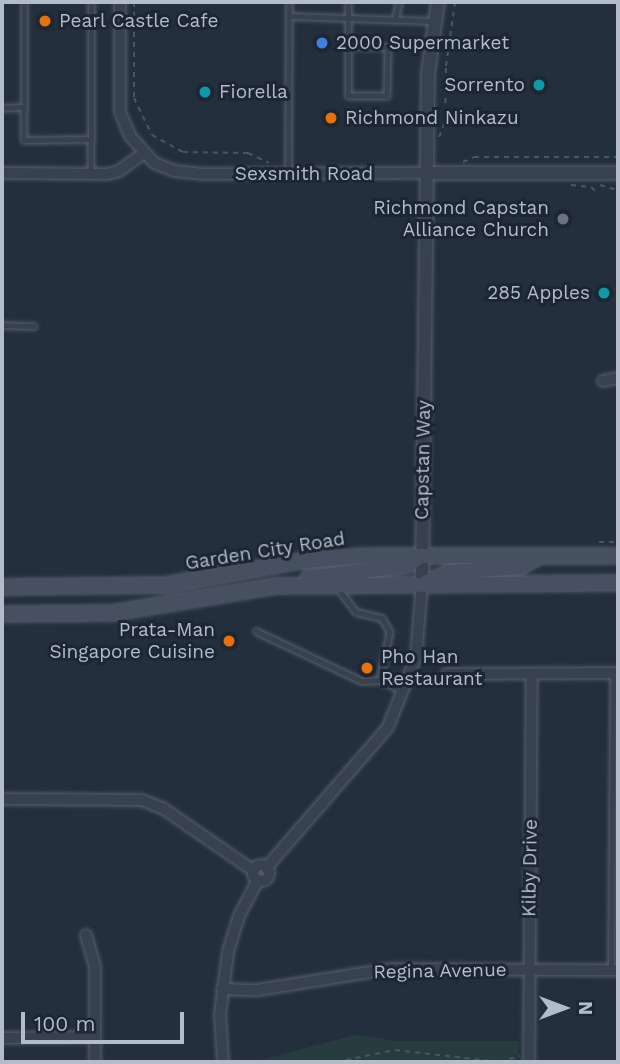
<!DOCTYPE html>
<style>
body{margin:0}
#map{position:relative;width:620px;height:1064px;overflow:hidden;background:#242f3e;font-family:"Work Sans",sans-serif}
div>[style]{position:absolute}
.green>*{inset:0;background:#263c3f}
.path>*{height:2px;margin-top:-1px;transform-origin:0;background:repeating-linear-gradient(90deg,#44595c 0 5px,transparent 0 10px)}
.roads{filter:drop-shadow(0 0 2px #565f6c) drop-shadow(0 0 2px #565f6c)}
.service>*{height:4.5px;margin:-2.25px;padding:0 2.25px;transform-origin:2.25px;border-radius:2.25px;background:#38414e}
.minor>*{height:10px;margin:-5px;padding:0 5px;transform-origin:5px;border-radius:5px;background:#38414e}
.minor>.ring{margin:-5px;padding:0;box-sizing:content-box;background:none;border:10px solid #38414e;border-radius:50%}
.tertiary>*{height:12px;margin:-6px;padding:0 6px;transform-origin:6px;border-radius:6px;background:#38414e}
.secondary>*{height:14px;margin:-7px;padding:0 7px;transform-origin:7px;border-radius:7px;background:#465061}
.dots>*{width:19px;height:19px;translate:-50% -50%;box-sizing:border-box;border:4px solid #1d2633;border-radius:50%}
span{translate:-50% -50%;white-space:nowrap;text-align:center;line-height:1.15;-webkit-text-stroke:6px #1d2633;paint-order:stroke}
.poi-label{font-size:19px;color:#b4bcc9}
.left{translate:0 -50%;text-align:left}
.right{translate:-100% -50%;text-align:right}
.street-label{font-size:19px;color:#b4bcc9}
.frame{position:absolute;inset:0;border:4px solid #b4bcc9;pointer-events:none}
.north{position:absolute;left:529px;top:973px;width:70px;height:70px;-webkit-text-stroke:5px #1d2633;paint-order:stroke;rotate:90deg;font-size:19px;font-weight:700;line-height:28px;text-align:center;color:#b4bcc9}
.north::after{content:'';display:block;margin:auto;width:24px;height:32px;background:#b4bcc9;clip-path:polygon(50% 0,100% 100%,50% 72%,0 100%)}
.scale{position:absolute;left:21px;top:1012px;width:163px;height:32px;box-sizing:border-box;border:4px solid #b4bcc9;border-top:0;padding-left:9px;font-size:21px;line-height:24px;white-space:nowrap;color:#b4bcc9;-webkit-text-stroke:5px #1d2633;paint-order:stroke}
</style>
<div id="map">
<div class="green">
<i style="clip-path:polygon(355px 1035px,396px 1041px,519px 1041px,518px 1062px,253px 1062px)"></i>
</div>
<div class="path">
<i style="left:134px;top:2px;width:96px;rotate:90deg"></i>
<i style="left:134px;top:98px;width:41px;rotate:64.1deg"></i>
<i style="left:152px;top:135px;width:35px;rotate:29deg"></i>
<i style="left:183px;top:152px;width:65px;rotate:0.9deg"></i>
<i style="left:248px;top:153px;width:23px;rotate:25deg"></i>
<i style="left:442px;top:89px;width:8px"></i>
<i style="left:439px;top:137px;width:15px;rotate:-67deg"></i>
<i style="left:445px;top:123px;width:57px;rotate:-89deg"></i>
<i style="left:446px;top:66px;width:65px;rotate:-82deg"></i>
<i style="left:463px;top:162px;width:12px;rotate:-24deg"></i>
<i style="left:474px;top:157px;width:144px"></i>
<i style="left:571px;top:185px;width:20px;rotate:6deg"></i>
<i style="left:591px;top:187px;width:10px;rotate:45deg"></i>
<i style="left:600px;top:185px;width:19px;rotate:16deg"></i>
<i style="left:599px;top:542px;width:19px"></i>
<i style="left:419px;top:675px;width:18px;rotate:3deg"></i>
<i style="left:336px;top:1062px;width:60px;rotate:-11.5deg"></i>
<i style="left:395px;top:1050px;width:106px;rotate:6.5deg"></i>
<i style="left:500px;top:1062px;width:21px;rotate:-17deg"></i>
</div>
<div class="roads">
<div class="service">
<i style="left:289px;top:16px;width:144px;rotate:2deg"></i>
<i style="left:395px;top:19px;width:17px;rotate:-77deg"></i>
<i style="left:348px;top:46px;width:40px;rotate:1.4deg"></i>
<i style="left:388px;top:47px;width:49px;rotate:91.2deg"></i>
<i style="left:387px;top:96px;width:39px;rotate:180deg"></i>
<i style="left:348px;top:96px;width:94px;rotate:-90deg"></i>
<i style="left:24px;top:107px;width:33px;rotate:90deg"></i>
<i style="left:24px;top:140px;width:67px;rotate:-0.9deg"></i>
<i style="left:91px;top:139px;width:137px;rotate:-90deg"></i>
<i style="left:2px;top:108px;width:22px;rotate:-3deg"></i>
<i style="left:24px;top:107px;width:105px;rotate:-90deg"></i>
<i style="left:91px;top:139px;width:34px;rotate:90deg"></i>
<i style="left:288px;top:173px;width:171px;rotate:-89.7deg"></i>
<i style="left:2px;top:325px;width:32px;rotate:2deg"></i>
<i style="left:338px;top:588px;width:30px;rotate:53deg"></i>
<i style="left:356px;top:612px;width:27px;rotate:13deg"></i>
<i style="left:382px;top:618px;width:16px;rotate:60deg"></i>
<i style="left:390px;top:632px;width:49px;rotate:101.8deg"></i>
<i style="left:380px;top:680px;width:23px;rotate:25deg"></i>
<i style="left:256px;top:631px;width:117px;rotate:25.3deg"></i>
<i style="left:362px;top:681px;width:18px;rotate:-3deg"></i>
<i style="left:611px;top:969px;width:296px;rotate:-89.6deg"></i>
</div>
<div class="minor">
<i style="left:120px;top:2px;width:110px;rotate:90deg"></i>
<i style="left:120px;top:112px;width:26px;rotate:67deg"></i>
<i style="left:130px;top:136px;width:36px;rotate:48deg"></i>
<i style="left:154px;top:163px;width:22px;rotate:21deg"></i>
<i style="left:175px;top:171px;width:28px;rotate:6deg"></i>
<i style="left:203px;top:174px;width:224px;rotate:-0.3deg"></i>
<i style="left:2px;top:173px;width:106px;rotate:0.5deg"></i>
<i style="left:108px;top:174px;width:11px;rotate:-15deg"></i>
<i style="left:119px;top:171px;width:31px;rotate:-36deg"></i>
<i style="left:603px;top:381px;width:15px;rotate:-11deg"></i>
<i style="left:447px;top:674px;width:171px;rotate:-0.3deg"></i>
<i style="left:2px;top:799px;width:140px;rotate:0.4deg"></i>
<i style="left:142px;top:800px;width:24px;rotate:22deg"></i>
<i style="left:164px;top:809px;width:109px;rotate:34.6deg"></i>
<i class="ring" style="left:253px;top:865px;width:6px;height:6px"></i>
<i style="left:266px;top:868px;width:186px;rotate:-49.1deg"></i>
<i style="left:388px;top:727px;width:75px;rotate:-68.2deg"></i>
<i style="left:416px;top:657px;width:73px;rotate:-85.3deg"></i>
<i style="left:86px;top:935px;width:32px;rotate:74deg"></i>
<i style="left:95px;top:966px;width:96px;rotate:90deg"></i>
<i style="left:222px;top:989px;width:35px;rotate:2deg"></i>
<i style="left:257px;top:990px;width:135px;rotate:-9deg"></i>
<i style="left:390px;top:969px;width:228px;rotate:0.3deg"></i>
<i style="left:2px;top:1038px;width:93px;rotate:-0.6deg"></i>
<i style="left:223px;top:1062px;width:48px;rotate:-93.6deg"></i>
<i style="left:220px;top:1014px;width:63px;rotate:-82.6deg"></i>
<i style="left:228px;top:952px;width:38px;rotate:-73deg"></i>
<i style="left:239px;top:916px;width:41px;rotate:-62.2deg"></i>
<i style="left:529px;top:1062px;width:388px;rotate:-89.6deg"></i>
</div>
<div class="tertiary">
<i style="left:427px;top:173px;width:191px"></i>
<i style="left:422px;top:584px;width:511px;rotate:-89.33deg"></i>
<i style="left:428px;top:73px;width:72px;rotate:-82deg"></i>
</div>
<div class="secondary">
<i style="left:308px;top:578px;width:101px;rotate:-7.4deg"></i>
<i style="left:408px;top:565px;width:16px;rotate:-35deg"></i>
<i style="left:427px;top:582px;width:25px;rotate:-23deg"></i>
<i style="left:450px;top:572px;width:70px;rotate:-4.1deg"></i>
<i style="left:520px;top:567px;width:18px;rotate:-29deg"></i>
<i style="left:2px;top:587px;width:164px;rotate:-0.7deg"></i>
<i style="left:166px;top:585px;width:137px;rotate:-10.1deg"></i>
<i style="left:301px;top:561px;width:67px;rotate:-4.3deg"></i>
<i style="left:368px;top:556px;width:250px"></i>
<i style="left:2px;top:614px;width:110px;rotate:-0.5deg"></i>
<i style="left:112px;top:613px;width:165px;rotate:-9.4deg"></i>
<i style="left:275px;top:586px;width:343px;rotate:-0.5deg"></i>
</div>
</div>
<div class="dots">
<i style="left:45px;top:21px;background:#e8710a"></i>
<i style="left:322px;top:43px;background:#3f7fe0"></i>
<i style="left:539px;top:85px;background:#0f9aa8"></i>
<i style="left:205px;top:92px;background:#0f9aa8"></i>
<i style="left:331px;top:118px;background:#e8710a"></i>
<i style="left:563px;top:219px;background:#6b7280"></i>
<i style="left:604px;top:293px;background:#0f9aa8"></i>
<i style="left:229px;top:641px;background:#e8710a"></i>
<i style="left:367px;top:668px;background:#e8710a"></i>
</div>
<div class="poi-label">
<span class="left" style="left:59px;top:21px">Pearl Castle Cafe</span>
<span class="left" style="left:336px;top:43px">2000 Supermarket</span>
<span class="right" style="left:525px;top:85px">Sorrento</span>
<span class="left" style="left:219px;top:92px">Fiorella</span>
<span class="left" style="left:345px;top:118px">Richmond Ninkazu</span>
<span class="right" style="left:549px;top:219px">Richmond Capstan<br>Alliance Church</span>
<span class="right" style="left:590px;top:293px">285 Apples</span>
<span class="right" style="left:215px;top:641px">Prata-Man<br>Singapore Cuisine</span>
<span class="left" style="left:381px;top:668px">Pho Han<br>Restaurant</span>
</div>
<div class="street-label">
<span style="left:304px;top:174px">Sexsmith Road</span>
<span style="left:423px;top:460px;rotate:-89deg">Capstan Way</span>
<span style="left:265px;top:551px;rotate:-9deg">Garden City Road</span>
<span style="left:530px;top:868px;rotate:-89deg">Kilby Drive</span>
<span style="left:440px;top:971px;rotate:-1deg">Regina Avenue</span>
</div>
<div class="frame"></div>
<div class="north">N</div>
<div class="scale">100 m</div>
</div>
